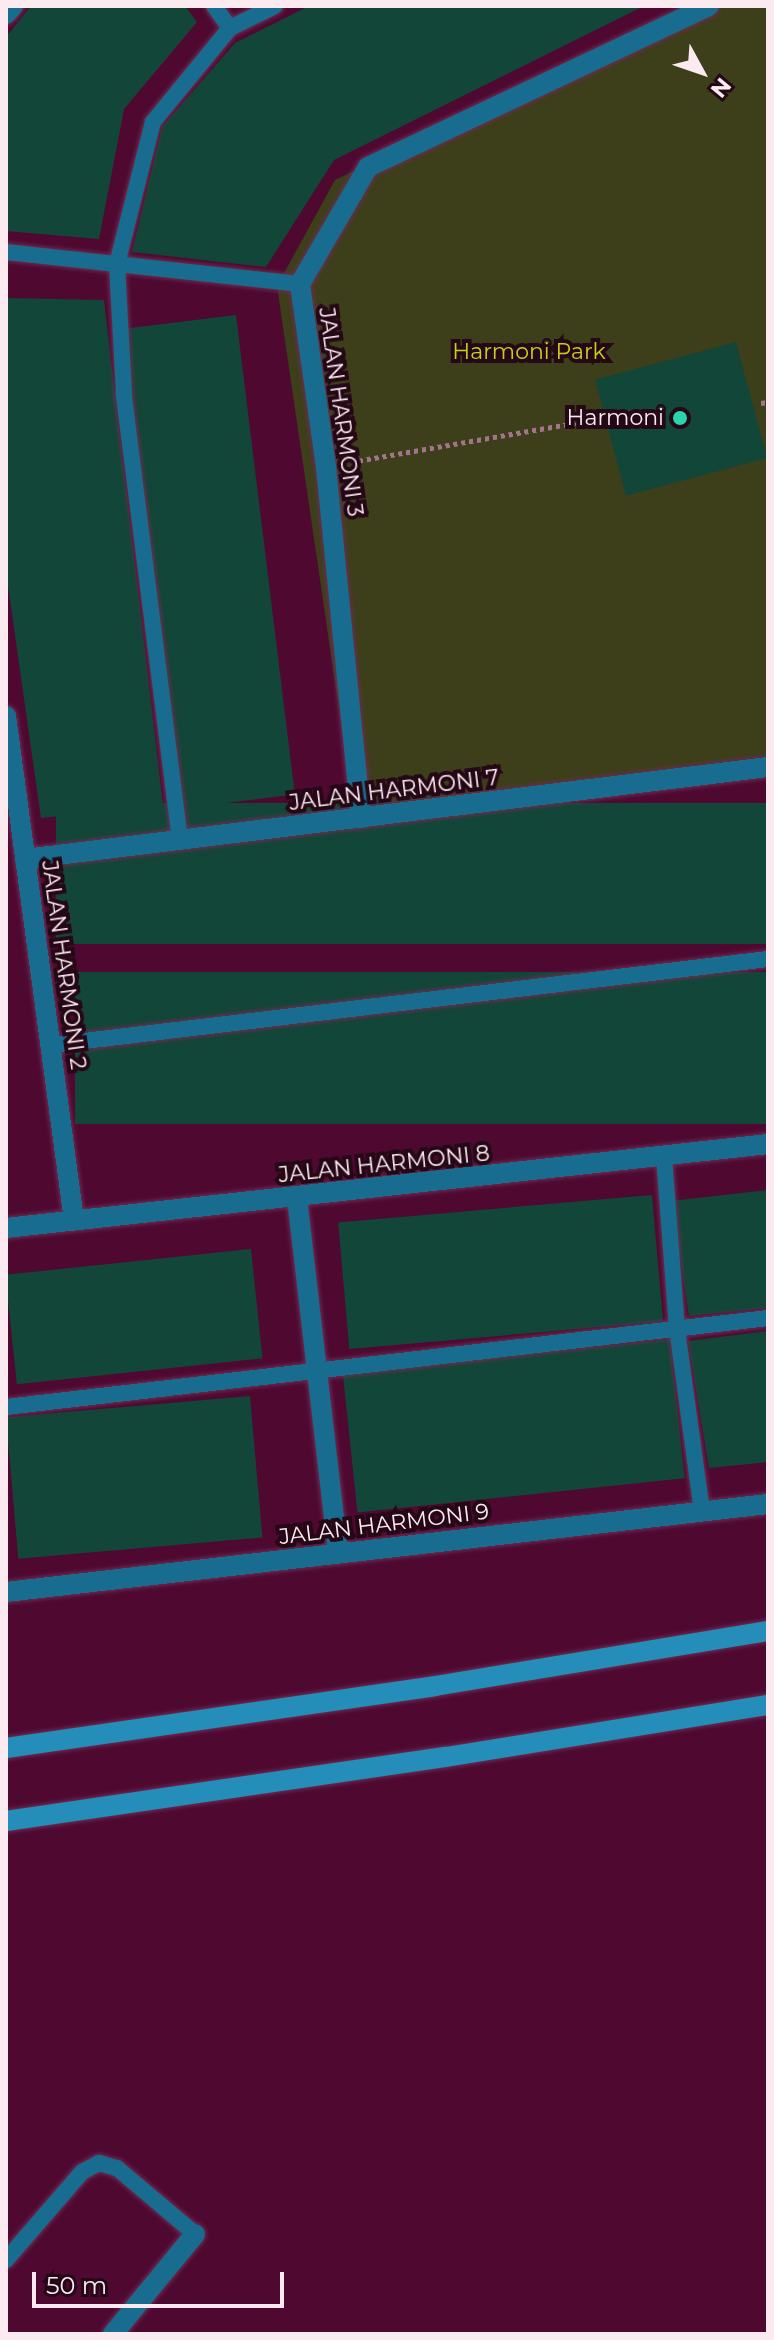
<!DOCTYPE html>
<style>
body{margin:0}
#map{position:relative;width:774px;height:2340px;overflow:hidden;background:#4f0931;font-family:Montserrat,sans-serif}
div>[style]{position:absolute}
.green>*{inset:0;background:#3d3f1a}
.building>*{inset:0;background:#124638;transform-origin:0 0}
.path>*{height:5px;margin-top:-2.5px;transform-origin:0;background:repeating-linear-gradient(90deg,#a2758d 0 4px,transparent 0 8px)}
.roads{filter:drop-shadow(0 0 2px #6b2d50) drop-shadow(0 0 2px #6b2d50)}
.service>*{height:16px;margin:-8px;padding:0 8px;transform-origin:8px;border-radius:8px;background:#186c8f}
.minor>*{height:20px;margin:-10px;padding:0 10px;transform-origin:10px;border-radius:10px;background:#186c8f}
.secondary>*{height:20px;margin:-10px;padding:0 10px;transform-origin:10px;border-radius:10px;background:#248dba}
.dots>*{width:22px;height:22px;translate:-50% -50%;box-sizing:border-box;border:4px solid #250816;border-radius:50%}
span{translate:-50% -50%;white-space:nowrap;text-align:center;line-height:1.15;-webkit-text-stroke:8px #250816;paint-order:stroke}
.park-label{font-size:22px;color:#c9d019}
.street-label{font-size:22px;color:#fceaf1}
.poi-label{font-size:22px;color:#fceaf1}
.right{translate:-100% -50%;text-align:right}
.frame{position:absolute;inset:0;border:8px solid #fceaf1;pointer-events:none}
.north{position:absolute;left:662px;top:32px;width:80px;height:80px;-webkit-text-stroke:6px #250816;paint-order:stroke;rotate:130deg;font-size:22px;font-weight:700;line-height:32px;text-align:center;color:#fceaf1}
.north::after{content:'';display:block;margin:auto;width:28px;height:36px;background:#fceaf1;clip-path:polygon(50% 0,100% 100%,50% 72%,0 100%)}
.scale{position:absolute;left:32px;top:2272px;width:252px;height:36px;box-sizing:border-box;border:4px solid #fceaf1;border-top:0;padding-left:10px;font-size:24px;line-height:28px;white-space:nowrap;color:#fceaf1;-webkit-text-stroke:6px #250816;paint-order:stroke}
</style>
<div id="map">
<div class="green">
<i style="clip-path:polygon(698px 6px,768px 6px,768px 756px,354px 812px,277px 286px,335px 180px)"></i>
</div>
<div class="building">
<i style="clip-path:polygon(31px 6px,185px 6px,197px 22px,124px 109px,99px 239px,6px 231px,6px 37px)"></i>
<i style="clip-path:polygon(309px 6px,644px 6px,334px 160px,266px 267px,132px 252px,162px 127px,235px 43px)"></i>
<i style="clip-path:polygon(6px 298px,104px 300px,163px 805px,41px 818px,6px 572px)"></i>
<i style="left:236px;top:315px;width:483px;height:113px;rotate:83deg"></i>
<i style="left:736px;top:342px;width:120px;height:146px;rotate:75deg"></i>
<i style="left:768px;top:803px;width:141px;height:712px;rotate:90deg"></i>
<i style="left:768px;top:972px;width:152px;height:693px;rotate:90deg"></i>
<i style="clip-path:polygon(768px 1190px,768px 1308px,689px 1316px,671px 1201px)"></i>
<i style="left:652px;top:1195px;width:127px;height:315px;rotate:85deg"></i>
<i style="left:251px;top:1249px;width:110px;height:247px;rotate:84deg"></i>
<i style="clip-path:polygon(768px 1331px,768px 1462px,709px 1468px,688px 1341px)"></i>
<i style="left:670px;top:1339px;width:140px;height:329px;rotate:84deg"></i>
<i style="left:250px;top:1396px;width:142px;height:245px;rotate:85deg"></i>
</div>
<div class="path">
<i style="left:761px;top:403px;width:7px;rotate:-8deg"></i>
<i style="left:351px;top:462px;width:251px;rotate:-9.9deg"></i>
</div>
<div class="roads">
<div class="service">
<i style="left:214px;top:6px;width:27px;rotate:54deg"></i>
<i style="left:6px;top:252px;width:296px;rotate:6.2deg"></i>
<i style="left:180px;top:840px;width:450px;rotate:-97.2deg"></i>
<i style="left:124px;top:394px;width:130px;rotate:-93.1deg"></i>
<i style="left:117px;top:264px;width:146px;rotate:-75.8deg"></i>
<i style="left:153px;top:122px;width:122px;rotate:-50.7deg"></i>
<i style="left:230px;top:28px;width:50px;rotate:-26.1deg"></i>
<i style="left:51px;top:1045px;width:722px;rotate:-6.84deg"></i>
<i style="left:664px;top:1156px;width:173px;rotate:85.7deg"></i>
<i style="left:677px;top:1329px;width:184px;rotate:82.2deg"></i>
<i style="left:6px;top:1407px;width:767px;rotate:-6.66deg"></i>
<i style="left:6px;top:2260px;width:116px;rotate:-49.2deg"></i>
<i style="left:82px;top:2172px;width:19px;rotate:-28deg"></i>
<i style="left:99px;top:2163px;width:19px;rotate:16deg"></i>
<i style="left:117px;top:2168px;width:102px;rotate:40.2deg"></i>
</div>
<div class="minor">
<i style="left:6px;top:14px;width:11px;rotate:-49deg"></i>
<i style="left:6px;top:716px;width:509px;rotate:82.32deg"></i>
<i style="left:361px;top:818px;width:353px;rotate:-95.7deg"></i>
<i style="left:326px;top:467px;width:185px;rotate:-98.1deg"></i>
<i style="left:300px;top:284px;width:135px;rotate:-59.8deg"></i>
<i style="left:368px;top:167px;width:377px;rotate:-25.3deg"></i>
<i style="left:25px;top:859px;width:749px;rotate:-7.06deg"></i>
<i style="left:297px;top:1198px;width:357px;rotate:83.4deg"></i>
<i style="left:6px;top:1228px;width:767px;rotate:-6.29deg"></i>
<i style="left:6px;top:1592px;width:767px;rotate:-6.59deg"></i>
<i style="left:113px;top:2334px;width:129px;rotate:-50.6deg"></i>
</div>
<div class="secondary">
<i style="left:6px;top:1748px;width:433px;rotate:-8.2deg"></i>
<i style="left:435px;top:1686px;width:338px;rotate:-9.4deg"></i>
<i style="left:6px;top:1821px;width:445px;rotate:-8.3deg"></i>
<i style="left:446px;top:1757px;width:326px;rotate:-9.2deg"></i>
</div>
</div>
<div class="dots">
<i style="left:680px;top:418px;background:#28d5ad"></i>
</div>
<div class="park-label">
<span style="left:529px;top:352px">Harmoni Park</span>
</div>
<div class="street-label">
<span style="left:341px;top:412px;rotate:82deg">JALAN HARMONI 3</span>
<span style="left:394px;top:790px;rotate:-7deg">JALAN HARMONI 7</span>
<span style="left:64px;top:965px;rotate:82deg">JALAN HARMONI 2</span>
<span style="left:384px;top:1164px;rotate:-6deg">JALAN HARMONI 8</span>
<span style="left:384px;top:1524px;rotate:-7deg">JALAN HARMONI 9</span>
</div>
<div class="poi-label">
<span class="right" style="left:664px;top:418px">Harmoni</span>
</div>
<div class="frame"></div>
<div class="north">N</div>
<div class="scale">50 m</div>
</div>
